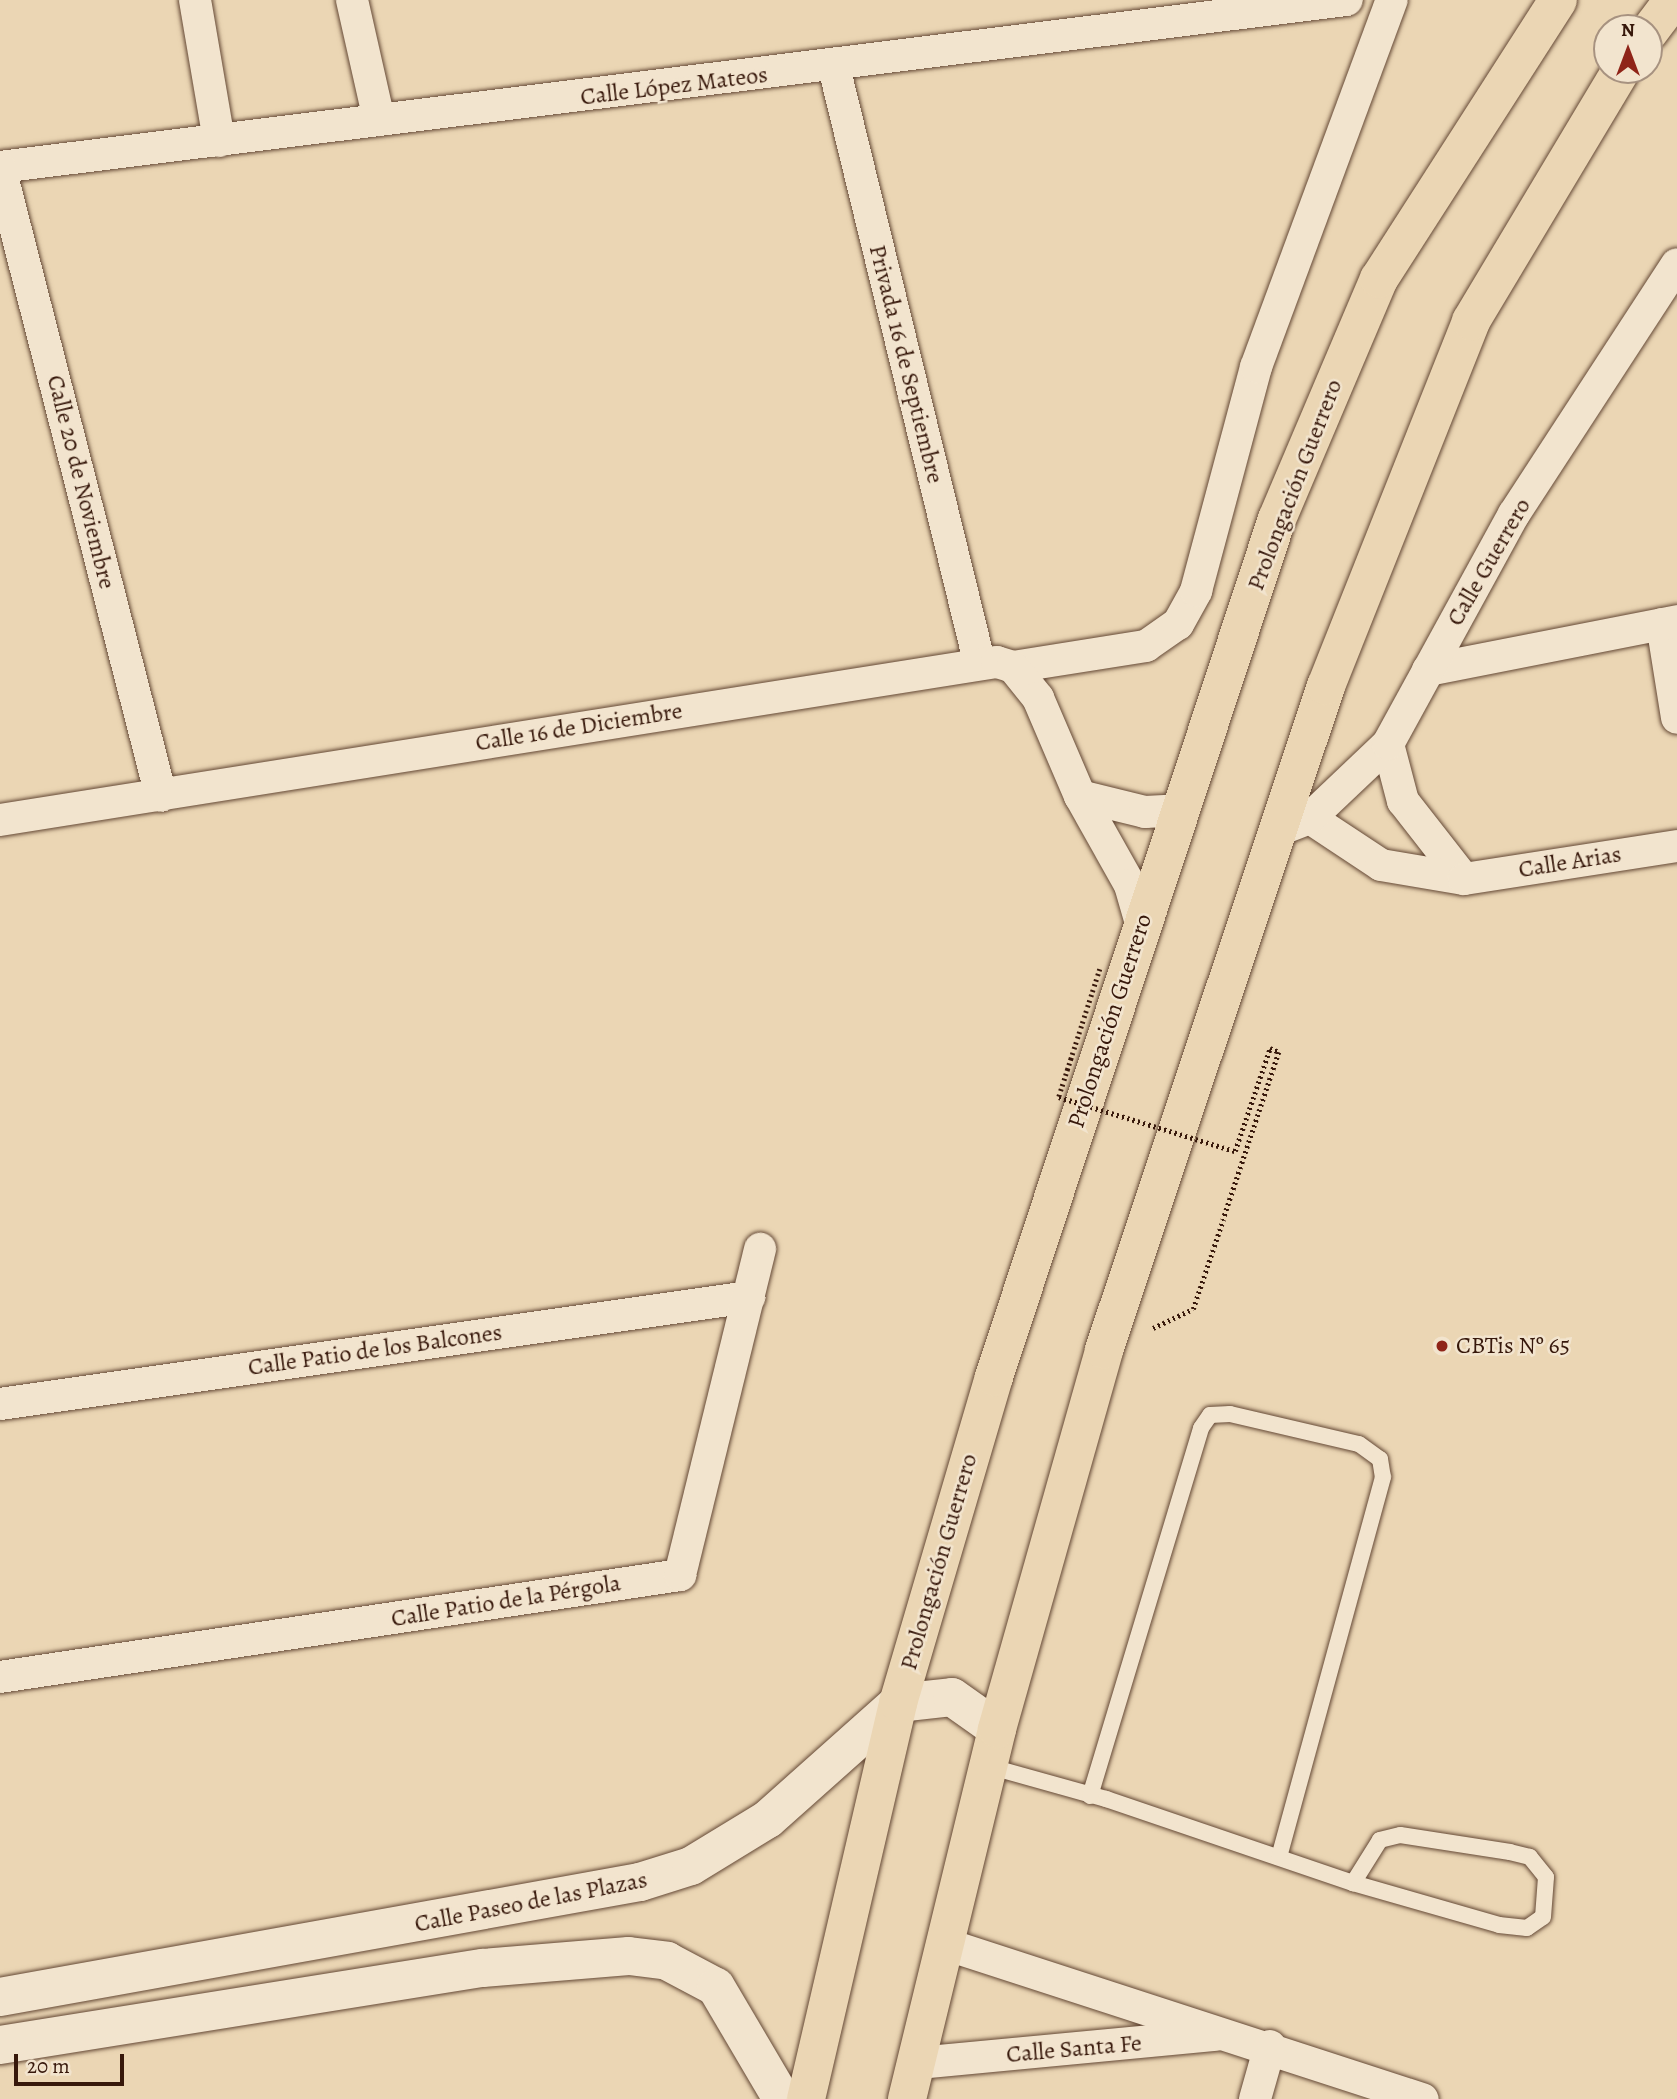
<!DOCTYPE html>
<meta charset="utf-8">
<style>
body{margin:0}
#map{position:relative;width:1677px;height:2099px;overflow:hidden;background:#ebd6b4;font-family:Alegreya,serif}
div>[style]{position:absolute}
.path>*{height:4.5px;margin-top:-2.25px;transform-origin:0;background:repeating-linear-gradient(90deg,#37180b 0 2px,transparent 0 5.5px)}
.roads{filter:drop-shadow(0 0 2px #644835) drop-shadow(0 0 2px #644835)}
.lane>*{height:16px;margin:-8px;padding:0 8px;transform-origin:8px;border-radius:8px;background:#f2e4ce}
.street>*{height:32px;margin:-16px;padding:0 16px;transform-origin:16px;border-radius:16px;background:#f2e4ce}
.secondary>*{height:38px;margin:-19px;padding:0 19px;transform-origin:19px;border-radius:19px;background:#f2e4ce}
.primary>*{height:38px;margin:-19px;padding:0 19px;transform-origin:19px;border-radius:19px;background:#ebd6b4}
.path-bridge>*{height:4.5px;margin-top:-2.25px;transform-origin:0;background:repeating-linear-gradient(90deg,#37180b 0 2px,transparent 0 5.5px)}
.dots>*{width:19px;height:19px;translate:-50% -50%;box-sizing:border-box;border:4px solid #f2e4ce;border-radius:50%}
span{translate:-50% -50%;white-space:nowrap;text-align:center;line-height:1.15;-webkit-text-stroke:5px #f2e4ce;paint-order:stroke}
.street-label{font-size:24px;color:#37180b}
.poi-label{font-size:24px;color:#37180b}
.left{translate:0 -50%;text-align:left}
.north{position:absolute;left:1593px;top:14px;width:70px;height:70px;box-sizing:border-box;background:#f2e4ce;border:2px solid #a79280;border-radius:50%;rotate:0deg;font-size:19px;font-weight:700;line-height:28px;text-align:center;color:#37180b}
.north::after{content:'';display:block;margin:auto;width:24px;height:32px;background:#8f2418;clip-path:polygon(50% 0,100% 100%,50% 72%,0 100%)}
.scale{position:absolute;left:14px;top:2054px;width:110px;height:32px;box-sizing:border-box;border:4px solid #37180b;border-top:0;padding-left:9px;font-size:21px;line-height:24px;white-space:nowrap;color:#37180b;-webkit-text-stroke:5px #f2e4ce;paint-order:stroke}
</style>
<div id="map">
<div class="path">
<i style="left:1153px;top:1328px;width:44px;rotate:-25.4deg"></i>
<i style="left:1193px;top:1309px;width:94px;rotate:-71.4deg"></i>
</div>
<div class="roads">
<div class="lane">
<i style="left:988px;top:1766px;width:123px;rotate:15.6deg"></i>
<i style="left:1106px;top:1799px;width:261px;rotate:18.8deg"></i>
<i style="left:1353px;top:1883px;width:152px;rotate:16deg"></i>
<i style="left:1499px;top:1925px;width:28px;rotate:6deg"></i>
<i style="left:1527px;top:1928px;width:19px;rotate:-35deg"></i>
<i style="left:1543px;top:1917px;width:40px;rotate:-85.7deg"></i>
<i style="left:1546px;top:1877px;width:26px;rotate:-129deg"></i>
<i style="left:1530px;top:1857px;width:21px;rotate:-166deg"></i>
<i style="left:1510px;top:1852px;width:111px;rotate:-171.2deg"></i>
<i style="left:1400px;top:1835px;width:21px;rotate:166deg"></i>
<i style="left:1380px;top:1840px;width:51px;rotate:122.1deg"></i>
<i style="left:1090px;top:1796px;width:384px;rotate:-73.2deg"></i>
<i style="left:1201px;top:1428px;width:16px;rotate:-55deg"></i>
<i style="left:1210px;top:1415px;width:20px;rotate:-3deg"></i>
<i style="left:1230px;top:1414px;width:132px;rotate:13.1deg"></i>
<i style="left:1359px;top:1444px;width:26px;rotate:36deg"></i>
<i style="left:1380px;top:1459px;width:18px;rotate:81deg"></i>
<i style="left:1383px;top:1477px;width:394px;rotate:105.3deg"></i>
</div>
<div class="street">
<i style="left:195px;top:0;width:143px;rotate:80.3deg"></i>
<i style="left:352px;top:0;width:123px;rotate:77.3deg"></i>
<i style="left:834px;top:67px;width:611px;rotate:76.28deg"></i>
<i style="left:0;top:167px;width:1357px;rotate:-7.07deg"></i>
<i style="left:0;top:168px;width:648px;rotate:75.62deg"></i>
<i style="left:1662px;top:624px;width:95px;rotate:80.9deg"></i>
<i style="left:1013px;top:667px;width:135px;rotate:-9deg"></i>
<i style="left:1146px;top:646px;width:39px;rotate:-35deg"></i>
<i style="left:1178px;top:624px;width:38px;rotate:-61deg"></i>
<i style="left:1196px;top:591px;width:232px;rotate:-75deg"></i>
<i style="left:1256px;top:367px;width:391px;rotate:-69.7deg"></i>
<i style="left:1428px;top:670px;width:254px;rotate:-11.1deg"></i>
<i style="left:1388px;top:744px;width:59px;rotate:75.3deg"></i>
<i style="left:1403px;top:801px;width:99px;rotate:52deg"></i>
<i style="left:1080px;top:796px;width:67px;rotate:13.8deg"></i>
<i style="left:1145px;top:812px;width:34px;rotate:-3deg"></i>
<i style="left:1310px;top:818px;width:85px;rotate:33.5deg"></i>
<i style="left:1381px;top:865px;width:84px;rotate:9.6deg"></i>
<i style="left:1464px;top:879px;width:216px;rotate:-8.8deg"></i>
<i style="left:0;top:820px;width:1009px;rotate:-9.01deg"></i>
<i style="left:997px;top:662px;width:17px;rotate:17deg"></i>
<i style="left:1013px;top:667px;width:40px;rotate:51deg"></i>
<i style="left:1038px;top:698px;width:107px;rotate:66.8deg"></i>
<i style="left:1080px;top:796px;width:102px;rotate:60.7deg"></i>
<i style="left:1130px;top:885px;width:40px;rotate:74deg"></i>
<i style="left:1276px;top:831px;width:36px;rotate:-21deg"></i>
<i style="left:1310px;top:818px;width:108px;rotate:-43.5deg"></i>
<i style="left:1388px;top:744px;width:262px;rotate:-61.3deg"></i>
<i style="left:1514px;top:514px;width:298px;rotate:-56.9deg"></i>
<i style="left:0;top:1404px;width:757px;rotate:-8.13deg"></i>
<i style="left:0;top:1677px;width:688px;rotate:-8.53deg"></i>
<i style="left:680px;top:1575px;width:336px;rotate:-76.2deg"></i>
<i style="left:948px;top:1945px;width:499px;rotate:18deg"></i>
<i style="left:918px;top:2063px;width:299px;rotate:-5.4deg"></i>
<i style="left:1255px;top:2099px;width:55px;rotate:-74.2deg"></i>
</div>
<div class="secondary">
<i style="left:0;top:1997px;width:650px;rotate:-10.19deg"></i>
<i style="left:640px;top:1882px;width:53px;rotate:-17.4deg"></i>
<i style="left:691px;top:1866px;width:90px;rotate:-31.4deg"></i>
<i style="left:768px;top:1819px;width:174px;rotate:-41.7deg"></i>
<i style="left:898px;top:1703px;width:54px;rotate:-6.3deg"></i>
<i style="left:952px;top:1697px;width:55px;rotate:35.4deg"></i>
<i style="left:0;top:2045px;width:489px;rotate:-9.1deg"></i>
<i style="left:483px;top:1968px;width:146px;rotate:-4.7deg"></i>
<i style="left:629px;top:1956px;width:38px;rotate:7deg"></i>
<i style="left:667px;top:1961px;width:55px;rotate:28deg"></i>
<i style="left:716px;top:1987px;width:130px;rotate:59.5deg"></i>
</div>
<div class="primary">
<i style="left:1649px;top:32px;width:40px;rotate:-53deg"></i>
<i style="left:806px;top:2099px;width:407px;rotate:-76.9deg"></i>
<i style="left:898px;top:1703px;width:340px;rotate:-73.6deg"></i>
<i style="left:994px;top:1377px;width:903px;rotate:-71.75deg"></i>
<i style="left:1277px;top:519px;width:261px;rotate:-67deg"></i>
<i style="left:1379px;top:279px;width:331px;rotate:-57.3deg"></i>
<i style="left:907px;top:2099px;width:381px;rotate:-76.3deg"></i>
<i style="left:997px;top:1729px;width:394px;rotate:-74.2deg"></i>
<i style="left:1104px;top:1350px;width:700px;rotate:-71.51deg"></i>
<i style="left:1326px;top:686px;width:393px;rotate:-68.3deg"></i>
<i style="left:1471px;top:321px;width:292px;rotate:-59.1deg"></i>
</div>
</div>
<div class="path-bridge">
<i style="left:1100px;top:969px;width:134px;rotate:107.8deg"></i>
<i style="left:1059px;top:1097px;width:184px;rotate:17.1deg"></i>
<i style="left:1235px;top:1151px;width:109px;rotate:-71.2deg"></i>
<i style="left:1270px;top:1048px;width:10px;rotate:24deg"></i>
<i style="left:1279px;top:1052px;width:177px;rotate:108.4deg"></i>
</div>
<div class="dots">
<i style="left:1442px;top:1346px;background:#8f2418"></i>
</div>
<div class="street-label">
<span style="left:674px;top:86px;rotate:-7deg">Calle López Mateos</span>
<span style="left:906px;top:364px;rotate:76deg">Privada 16 de Septiembre</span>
<span style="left:81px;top:482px;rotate:76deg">Calle 20 de Noviembre</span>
<span style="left:1295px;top:485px;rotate:-69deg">Prolongación Guerrero</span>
<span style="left:1489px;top:562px;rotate:-60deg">Calle Guerrero</span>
<span style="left:579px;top:727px;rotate:-9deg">Calle 16 de Diciembre</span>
<span style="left:1570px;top:862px;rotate:-9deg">Calle Arias</span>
<span style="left:1110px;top:1021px;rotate:-72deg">Prolongación Guerrero</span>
<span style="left:375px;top:1350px;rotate:-8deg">Calle Patio de los Balcones</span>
<span style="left:939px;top:1562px;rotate:-74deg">Prolongación Guerrero</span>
<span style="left:506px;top:1601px;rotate:-9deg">Calle Patio de la Pérgola</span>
<span style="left:531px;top:1902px;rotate:-11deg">Calle Paseo de las Plazas</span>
<span style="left:1074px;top:2049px;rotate:-5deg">Calle Santa Fe</span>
</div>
<div class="poi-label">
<span class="left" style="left:1456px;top:1346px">CBTis Nº 65</span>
</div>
<div class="north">N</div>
<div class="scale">20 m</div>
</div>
